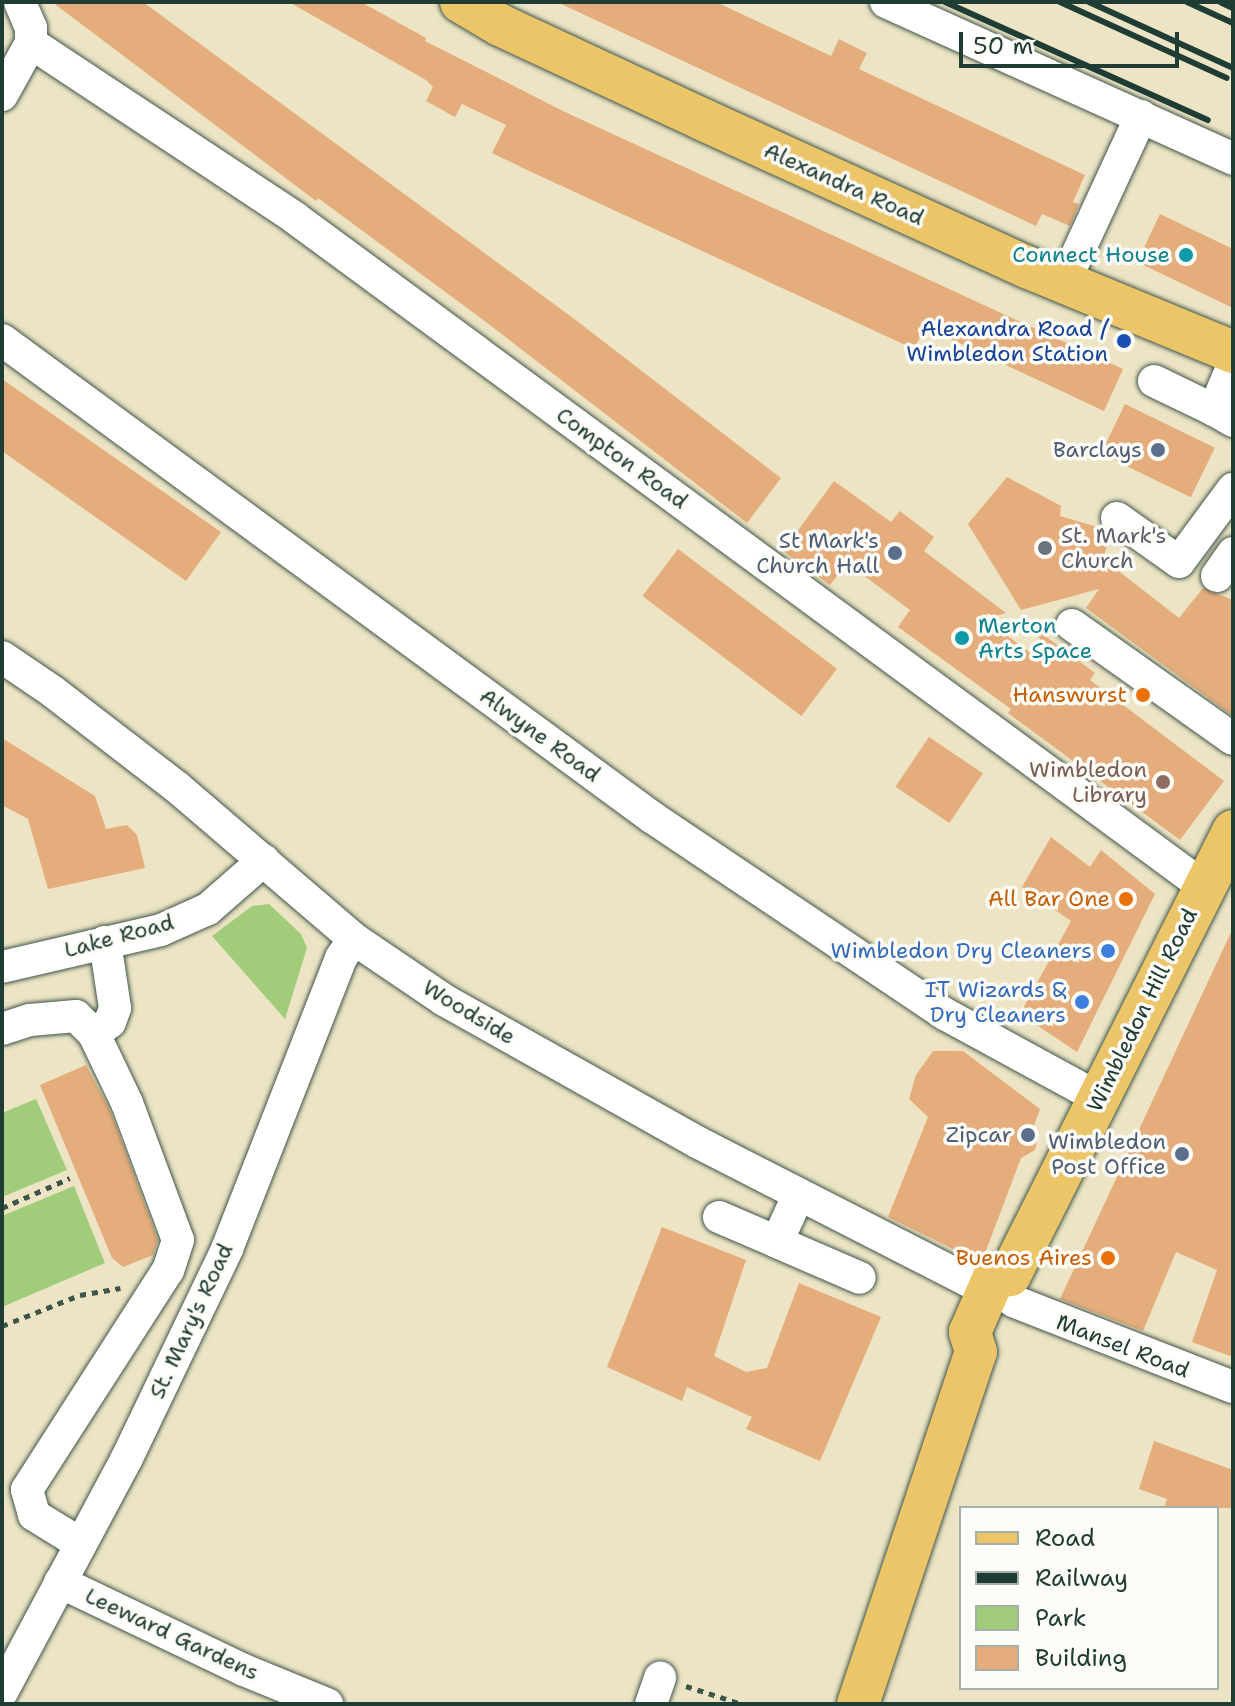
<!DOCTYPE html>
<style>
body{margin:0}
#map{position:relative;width:1235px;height:1706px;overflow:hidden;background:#ece4c4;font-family:"Shantell Sans",sans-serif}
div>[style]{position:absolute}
.green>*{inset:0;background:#a1cd7a}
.building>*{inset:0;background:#e5ad7b;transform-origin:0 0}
.path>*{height:5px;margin-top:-2.5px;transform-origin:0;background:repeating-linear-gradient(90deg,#3e564a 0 6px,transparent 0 12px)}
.roads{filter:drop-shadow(0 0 2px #3e564a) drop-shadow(0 0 2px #3e564a)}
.minor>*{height:32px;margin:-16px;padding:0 16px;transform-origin:16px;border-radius:16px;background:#fff}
.major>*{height:42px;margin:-21px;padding:0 21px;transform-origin:21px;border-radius:21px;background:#ecc569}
.rail>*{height:6px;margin:-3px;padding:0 3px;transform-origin:3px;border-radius:3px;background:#1f3d34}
.dots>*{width:22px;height:22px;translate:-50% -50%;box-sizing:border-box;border:4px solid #fdfcf7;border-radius:50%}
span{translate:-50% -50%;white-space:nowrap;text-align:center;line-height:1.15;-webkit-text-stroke:7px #fdfcf7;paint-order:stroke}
.street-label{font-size:22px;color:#1f3d34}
.culture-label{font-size:22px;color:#0d838f}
.right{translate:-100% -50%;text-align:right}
.left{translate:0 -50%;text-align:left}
.transit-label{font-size:22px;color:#164399}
.service-label{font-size:22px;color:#4e5e75}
.worship-label{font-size:22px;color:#5b616d}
.food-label{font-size:22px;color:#c56008}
.education-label{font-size:22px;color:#785e54}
.shop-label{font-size:22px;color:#366cbe}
.frame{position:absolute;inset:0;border:4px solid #1f3d34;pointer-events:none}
.legend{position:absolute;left:959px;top:1506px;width:260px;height:184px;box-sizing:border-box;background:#fdfcf7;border:2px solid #a4b0a9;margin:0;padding:10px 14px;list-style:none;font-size:24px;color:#1f3d34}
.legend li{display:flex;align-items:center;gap:16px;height:40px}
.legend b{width:40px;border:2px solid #a4b0a9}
.scale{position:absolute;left:959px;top:32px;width:220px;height:36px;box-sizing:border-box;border:4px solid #1f3d34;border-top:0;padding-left:10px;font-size:24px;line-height:28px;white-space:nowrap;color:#1f3d34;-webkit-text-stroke:6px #fdfcf7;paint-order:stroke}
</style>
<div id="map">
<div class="green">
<i style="clip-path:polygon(269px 904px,301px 934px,307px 948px,285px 1019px,212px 936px,252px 906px)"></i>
<i style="clip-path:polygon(36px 1099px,67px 1170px,2px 1197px,2px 1113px)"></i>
<i style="clip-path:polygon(74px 1186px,105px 1263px,2px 1307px,2px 1216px)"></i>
</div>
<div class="building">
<i style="clip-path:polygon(52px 2px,143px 2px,573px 318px,781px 478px,747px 523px,482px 319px,318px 198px,316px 201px)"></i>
<i style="clip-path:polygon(289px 2px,361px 2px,426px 38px,425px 41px,565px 112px,1123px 369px,1104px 411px,925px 327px,914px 349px,525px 169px,492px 153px,506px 125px,462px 104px,455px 117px,426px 101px,433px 87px,426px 80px)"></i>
<i style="clip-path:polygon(557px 2px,716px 2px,831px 56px,839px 39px,867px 53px,859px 69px,1085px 175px,1073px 202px,1079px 204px,1070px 226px,1042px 214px,1036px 226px)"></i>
<i style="clip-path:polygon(1160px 214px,1233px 249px,1233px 308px,1137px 262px)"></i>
<i style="clip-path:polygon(2px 379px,221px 532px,186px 581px,2px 451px)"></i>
<i style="left:1125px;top:404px;width:100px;height:55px;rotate:26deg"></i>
<i style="clip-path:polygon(1007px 477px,1061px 506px,1060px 516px,1101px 528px,1110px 536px,1103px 559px,1179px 618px,1203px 588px,1233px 600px,1233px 716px,1086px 608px,1099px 589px,1021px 610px,968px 524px)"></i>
<i style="clip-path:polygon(834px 481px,891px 522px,900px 511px,934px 537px,924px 551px,1006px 613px,985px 619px,1045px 664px,1050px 657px,1033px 627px,1095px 673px,1090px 680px,1224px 781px,1180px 840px,1008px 713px,1011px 709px,898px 627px,910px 610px,847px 563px,830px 585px,783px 551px)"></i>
<i style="left:678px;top:549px;width:199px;height:59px;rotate:37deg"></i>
<i style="left:929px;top:737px;width:65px;height:60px;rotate:34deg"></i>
<i style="clip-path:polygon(2px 738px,95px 796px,106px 829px,127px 825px,137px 835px,145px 868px,48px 889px,28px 819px,2px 805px)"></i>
<i style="clip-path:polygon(1051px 837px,1090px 867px,1101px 850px,1155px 894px,1077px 1052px,1020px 1014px,1071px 921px,1022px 887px)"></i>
<i style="clip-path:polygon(1233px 928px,1233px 1357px,1192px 1342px,1217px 1270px,1176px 1252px,1143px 1331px,1060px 1299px)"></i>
<i style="clip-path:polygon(933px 1051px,963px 1051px,1040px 1109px,1033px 1128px,1037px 1141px,1035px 1150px,1021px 1158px,984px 1256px,977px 1261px,888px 1217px,928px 1117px,909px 1099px,916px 1075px)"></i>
<i style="clip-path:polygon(86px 1065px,110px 1110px,158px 1240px,153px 1255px,123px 1267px,112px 1258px,40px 1085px)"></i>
<i style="clip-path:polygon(662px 1227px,746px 1260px,714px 1356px,746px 1372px,767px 1368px,799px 1283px,881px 1317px,820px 1461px,746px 1429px,752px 1417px,687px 1387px,682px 1401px,607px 1367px)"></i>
<i style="clip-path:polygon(1154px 1441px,1233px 1470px,1233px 1508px,1164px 1508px,1167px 1499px,1139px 1489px)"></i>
</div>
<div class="path">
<i style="left:2px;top:1208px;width:74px;rotate:-23.8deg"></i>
<i style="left:2px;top:1326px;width:84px;rotate:-21.7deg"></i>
<i style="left:80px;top:1295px;width:41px;rotate:-9.9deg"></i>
<i style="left:686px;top:1686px;width:59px;rotate:17.8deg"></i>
</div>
<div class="roads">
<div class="minor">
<i style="left:886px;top:2px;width:381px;rotate:24.3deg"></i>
<i style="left:31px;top:43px;width:317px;rotate:33.5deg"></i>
<i style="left:295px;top:218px;width:1127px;rotate:36.34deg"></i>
<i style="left:2px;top:95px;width:60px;rotate:-60.9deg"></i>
<i style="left:31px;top:43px;width:15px;rotate:-90deg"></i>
<i style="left:31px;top:28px;width:28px;rotate:-113deg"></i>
<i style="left:1064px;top:283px;width:184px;rotate:-65.2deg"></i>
<i style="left:2px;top:340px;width:808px;rotate:36.29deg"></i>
<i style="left:653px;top:818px;width:352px;rotate:33.9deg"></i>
<i style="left:945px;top:1014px;width:175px;rotate:28.6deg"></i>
<i style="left:1233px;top:365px;width:49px;rotate:112.9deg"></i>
<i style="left:1214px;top:410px;width:22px;rotate:30deg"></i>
<i style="left:1154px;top:381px;width:67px;rotate:25.8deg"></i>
<i style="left:1117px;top:518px;width:76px;rotate:35.4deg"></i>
<i style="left:1179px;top:562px;width:91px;rotate:-53.5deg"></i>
<i style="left:1217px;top:576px;width:28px;rotate:-55deg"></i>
<i style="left:1072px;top:625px;width:197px;rotate:35.3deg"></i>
<i style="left:2px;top:657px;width:60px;rotate:34.2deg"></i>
<i style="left:52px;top:691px;width:159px;rotate:37.6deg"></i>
<i style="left:178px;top:788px;width:232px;rotate:40.6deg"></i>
<i style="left:354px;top:939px;width:109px;rotate:34.1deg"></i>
<i style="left:444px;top:1000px;width:290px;rotate:29.3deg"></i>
<i style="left:697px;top:1142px;width:325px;rotate:27.1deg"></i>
<i style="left:2px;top:967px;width:163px;rotate:-13.1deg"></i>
<i style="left:161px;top:930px;width:51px;rotate:-24.1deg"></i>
<i style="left:208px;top:909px;width:74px;rotate:-41.2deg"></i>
<i style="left:2px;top:1029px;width:29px;rotate:-18deg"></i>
<i style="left:30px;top:1020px;width:46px;rotate:-5deg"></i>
<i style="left:76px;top:1016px;width:25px;rotate:45deg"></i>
<i style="left:94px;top:1034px;width:76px;rotate:64.4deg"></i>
<i style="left:127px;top:1103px;width:146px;rotate:69.6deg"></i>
<i style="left:178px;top:1240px;width:32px;rotate:108deg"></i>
<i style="left:168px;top:1270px;width:261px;rotate:122.7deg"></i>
<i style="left:27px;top:1490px;width:26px;rotate:74deg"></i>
<i style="left:34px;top:1515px;width:55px;rotate:31.7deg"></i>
<i style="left:94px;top:1034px;width:20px;rotate:-37deg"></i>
<i style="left:110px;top:1022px;width:15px;rotate:-70deg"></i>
<i style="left:115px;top:1008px;width:67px;rotate:-98.6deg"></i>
<i style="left:719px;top:1217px;width:63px;rotate:23.3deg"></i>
<i style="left:777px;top:1242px;width:51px;rotate:-65.5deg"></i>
<i style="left:777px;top:1242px;width:90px;rotate:23.4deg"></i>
<i style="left:1013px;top:1301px;width:236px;rotate:21.4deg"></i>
<i style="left:60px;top:1582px;width:204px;rotate:25.6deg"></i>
<i style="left:244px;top:1670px;width:90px;rotate:22.3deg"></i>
<i style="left:2px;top:1692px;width:265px;rotate:-61.9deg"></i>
<i style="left:127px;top:1458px;width:232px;rotate:-64.4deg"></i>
<i style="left:227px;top:1249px;width:313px;rotate:-68.6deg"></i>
<i style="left:341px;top:958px;width:23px;rotate:-56deg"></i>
<i style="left:651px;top:1704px;width:28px;rotate:-71deg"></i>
</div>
<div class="major">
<i style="left:461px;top:2px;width:45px;rotate:30.5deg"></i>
<i style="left:500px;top:25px;width:225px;rotate:25deg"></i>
<i style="left:704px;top:120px;width:355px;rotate:24.5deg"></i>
<i style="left:1027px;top:267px;width:223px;rotate:22.4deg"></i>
<i style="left:1010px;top:1275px;width:497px;rotate:-63.3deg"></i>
<i style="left:858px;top:1704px;width:371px;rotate:-71.5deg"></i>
<i style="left:976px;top:1352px;width:21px;rotate:-107deg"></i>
<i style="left:970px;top:1332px;width:60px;rotate:-66.4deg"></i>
<i style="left:994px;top:1277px;width:16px;rotate:-7deg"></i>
</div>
</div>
<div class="rail">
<i style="left:945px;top:2px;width:288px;rotate:24.2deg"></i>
<i style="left:1060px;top:2px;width:183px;rotate:24.5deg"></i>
<i style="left:1089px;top:2px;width:158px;rotate:24.6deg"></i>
<i style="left:1187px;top:2px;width:51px;rotate:24.5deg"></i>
<i style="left:1220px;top:2px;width:14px;rotate:25deg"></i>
</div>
<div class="dots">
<i style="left:1186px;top:255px;background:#0f9aa8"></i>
<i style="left:1124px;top:341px;background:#1a4fb4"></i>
<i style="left:1158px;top:450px;background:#5c6f8a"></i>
<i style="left:1045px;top:548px;background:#6b7280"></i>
<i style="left:895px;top:553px;background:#5c6f8a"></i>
<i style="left:962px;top:638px;background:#0f9aa8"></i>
<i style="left:1143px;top:695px;background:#e8710a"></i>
<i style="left:1163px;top:782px;background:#8d6e63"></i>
<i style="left:1126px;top:899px;background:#e8710a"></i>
<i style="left:1108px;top:951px;background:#3f7fe0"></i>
<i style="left:1082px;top:1002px;background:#3f7fe0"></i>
<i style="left:1028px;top:1135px;background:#5c6f8a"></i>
<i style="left:1182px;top:1154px;background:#5c6f8a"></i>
<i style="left:1108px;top:1258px;background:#e8710a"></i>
</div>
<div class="street-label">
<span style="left:844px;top:184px;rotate:24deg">Alexandra Road</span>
<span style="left:622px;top:458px;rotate:36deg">Compton Road</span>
<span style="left:540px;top:735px;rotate:36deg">Alwyne Road</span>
<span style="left:119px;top:936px;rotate:-15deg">Lake Road</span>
<span style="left:1142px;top:1010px;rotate:-64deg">Wimbledon Hill Road</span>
<span style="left:469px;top:1012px;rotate:31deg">Woodside</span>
<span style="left:191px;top:1321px;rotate:-65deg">St. Mary's Road</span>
<span style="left:1123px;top:1346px;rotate:21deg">Mansel Road</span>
<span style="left:172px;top:1634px;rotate:25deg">Leeward Gardens</span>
</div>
<div class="culture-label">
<span class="right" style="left:1170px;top:255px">Connect House</span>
<span class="left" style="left:978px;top:638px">Merton<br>Arts Space</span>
</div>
<div class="transit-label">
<span class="right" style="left:1108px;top:341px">Alexandra Road /<br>Wimbledon Station</span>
</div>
<div class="service-label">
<span class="right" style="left:1142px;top:450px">Barclays</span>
<span class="right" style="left:879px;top:553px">St Mark's<br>Church Hall</span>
<span class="right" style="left:1012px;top:1135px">Zipcar</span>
<span class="right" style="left:1166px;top:1154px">Wimbledon<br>Post Office</span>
</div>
<div class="worship-label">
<span class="left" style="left:1061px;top:548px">St. Mark's<br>Church</span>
</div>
<div class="food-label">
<span class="right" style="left:1127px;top:695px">Hanswurst</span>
<span class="right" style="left:1110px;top:899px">All Bar One</span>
<span class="right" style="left:1092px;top:1258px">Buenos Aires</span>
</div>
<div class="education-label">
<span class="right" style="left:1147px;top:782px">Wimbledon<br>Library</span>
</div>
<div class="shop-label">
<span class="right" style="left:1092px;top:951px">Wimbledon Dry Cleaners</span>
<span class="right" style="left:1066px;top:1002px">IT Wizards &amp;<br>Dry Cleaners</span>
</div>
<div class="frame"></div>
<ul class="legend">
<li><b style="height:10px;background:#ecc569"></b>Road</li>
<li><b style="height:10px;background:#1f3d34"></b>Railway</li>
<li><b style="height:22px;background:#a1cd7a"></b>Park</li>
<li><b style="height:22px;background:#e5ad7b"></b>Building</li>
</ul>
<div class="scale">50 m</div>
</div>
